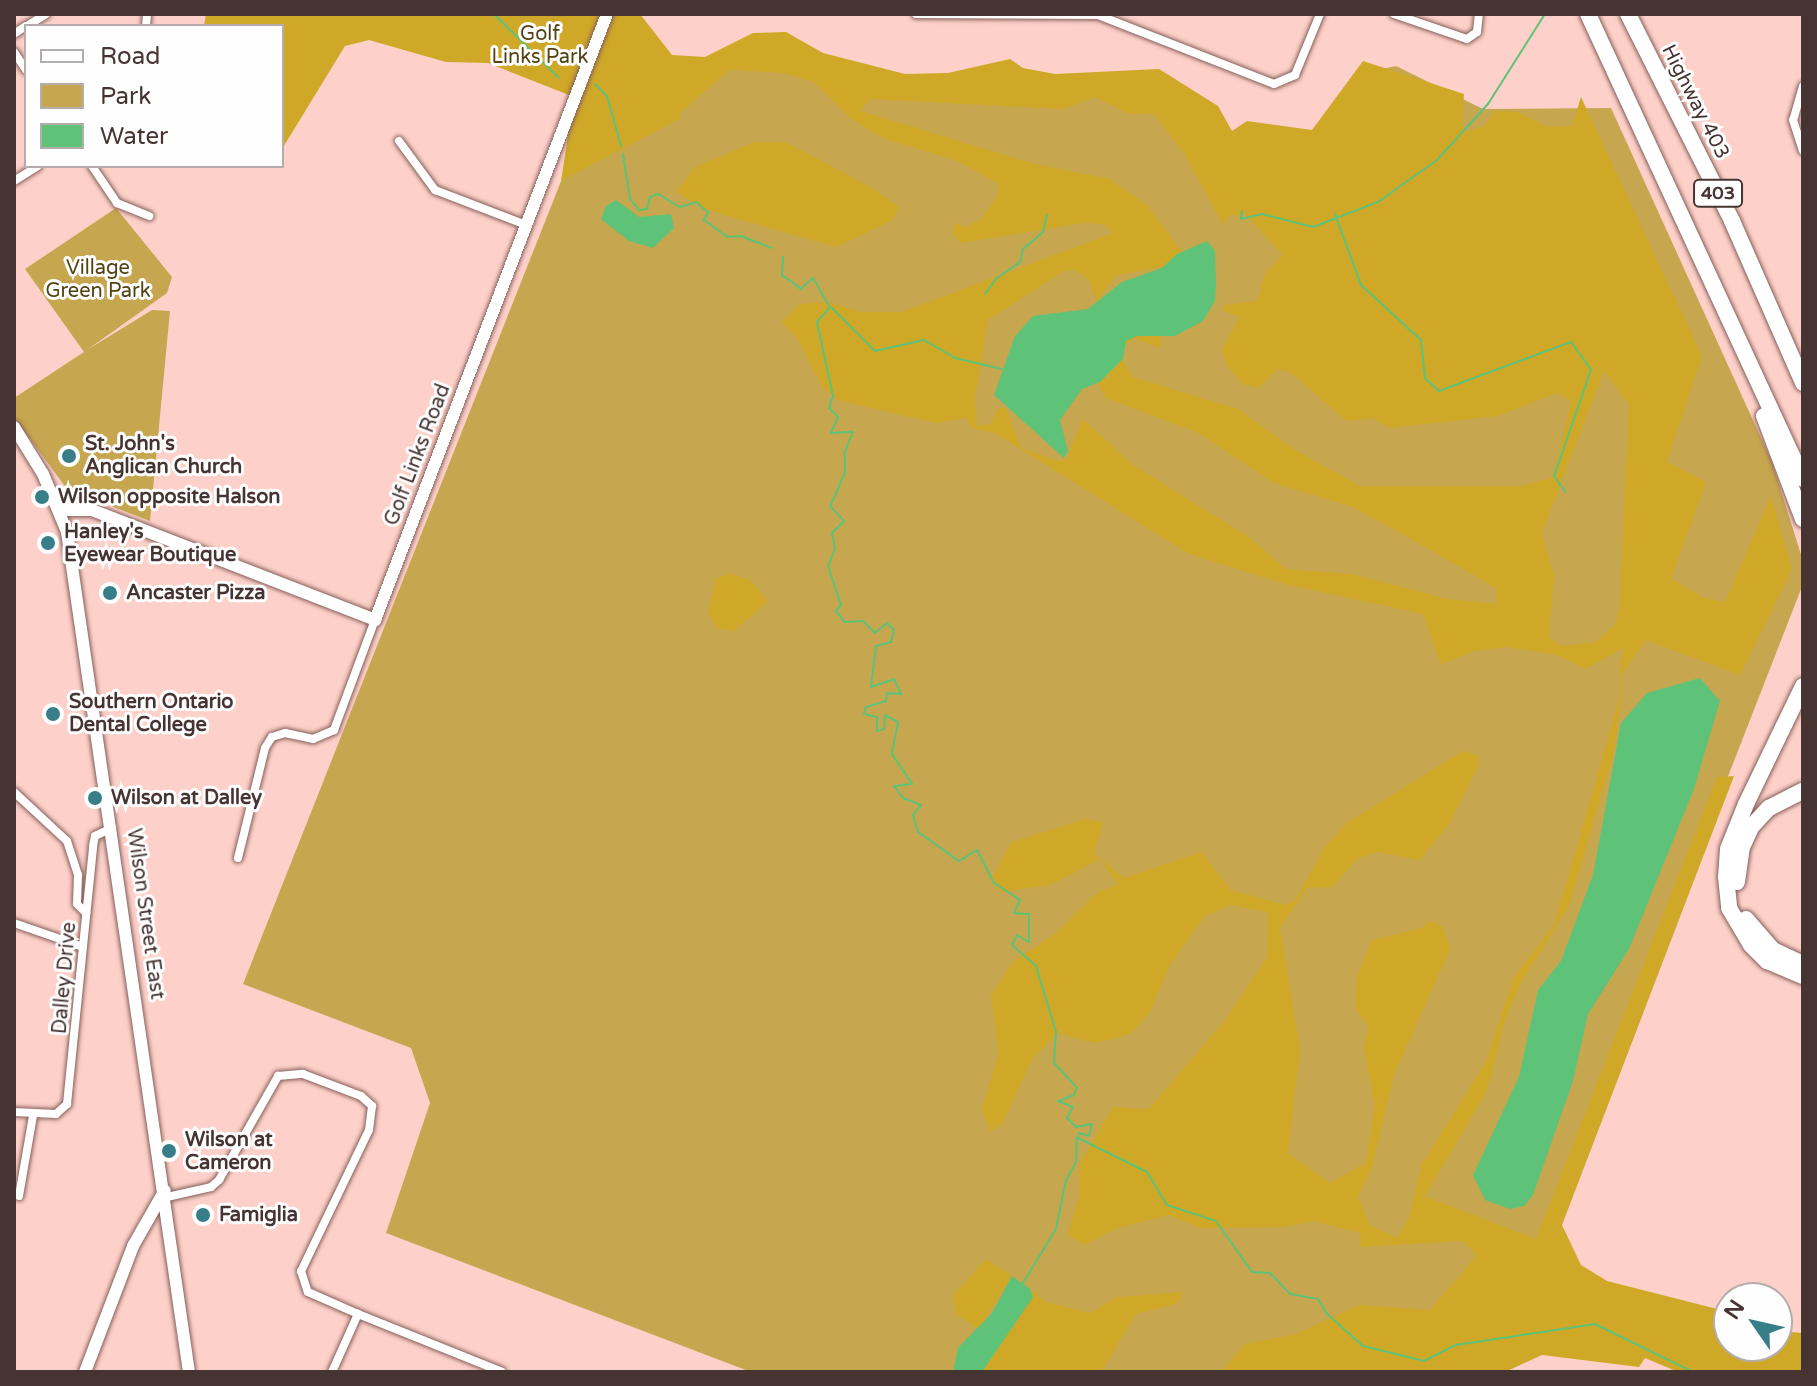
<!DOCTYPE html>
<style>
body{margin:0}
#map{position:relative;width:1817px;height:1386px;overflow:hidden;background:#fdd1c9;font-family:"Varela Round",sans-serif}
div>[style]{position:absolute}
.green>*{inset:0;background:#c6a74f}
.forest>*{inset:0;background:#cfa828}
.water>*{inset:0;background:#5ec278}
.stream>*{height:2px;margin:-1px;padding:0 1px;transform-origin:1px;border-radius:1px;background:#5ec278}
.roads{filter:drop-shadow(0 0 2px #855f59) drop-shadow(0 0 2px #855f59)}
.street>*{height:8px;margin:-4px;padding:0 4px;transform-origin:4px;border-radius:4px;background:#fff}
.secondary>*{height:12px;margin:-6px;padding:0 6px;transform-origin:6px;border-radius:6px;background:#fff}
.highway>*{height:16px;margin:-8px;padding:0 8px;transform-origin:8px;border-radius:8px;background:#fff}
.dots>*{width:22px;height:22px;translate:-50% -50%;box-sizing:border-box;border:4px solid #fefefe;border-radius:50%}
span{translate:-50% -50%;white-space:nowrap;text-align:center;line-height:1.15;-webkit-text-stroke:6px #fefefe;paint-order:stroke}
.shield-label span{padding:2px 6px;background:#fefefe;border:2px solid;border-radius:6px;-webkit-text-stroke-width:0}
.shield-label{font-size:18px;color:#453431;font-weight:700}
.park-label{font-size:20px;color:#524211}
.street-label{font-size:20px;color:#453431}
.poi-label{font-size:20px;color:#453431;font-weight:700}
.left{translate:0 -50%;text-align:left}
.frame{position:absolute;inset:0;border:16px solid #453431;pointer-events:none}
.legend{position:absolute;left:24px;top:24px;width:260px;height:144px;box-sizing:border-box;background:#fefefe;border:2px solid #b4adac;margin:0;padding:10px 14px;list-style:none;font-size:24px;color:#453431}
.legend li{display:flex;align-items:center;gap:16px;height:40px}
.legend b{width:40px;border:2px solid #b4adac}
.north{position:absolute;left:1713px;top:1282px;width:80px;height:80px;box-sizing:border-box;background:#fefefe;border:2px solid #b4adac;border-radius:50%;rotate:304deg;font-size:22px;font-weight:700;line-height:32px;text-align:center;color:#453431}
.north::after{content:'';display:block;margin:auto;width:28px;height:36px;background:#387e89;clip-path:polygon(50% 0,100% 100%,50% 72%,0 100%)}
</style>
<div id="map">
<div class="green">
<i style="clip-path:polygon(752px 46px,938px 86px,1120px 83px,1283px 163px,1382px 69px,1396px 66px,1483px 109px,1611px 108px,1772px 462px,1803px 561px,1803px 584px,1496px 1372px,751px 1372px,386px 1233px,430px 1103px,411px 1048px,243px 984px,613px 50px,697px 78px)"></i>
<i style="clip-path:polygon(116px 208px,172px 277px,167px 293px,87px 350px,152px 310px,170px 311px,150px 521px,67px 489px,14px 417px,14px 398px,84px 352px,25px 269px)"></i>
</div>
<div class="forest">
<i style="clip-path:polygon(evenodd,206px 14px,640px 14px,672px 55px,705px 57px,753px 33px,786px 32px,823px 53px,905px 74px,948px 73px,1010px 59px,1023px 68px,1055px 74px,1159px 69px,1218px 106px,1232px 131px,1247px 121px,1312px 130px,1363px 61px,1464px 94px,1462px 125px,1467px 132px,1484px 126px,1495px 111px,1518px 112px,1547px 127px,1572px 126px,1581px 97px,1702px 356px,1667px 462px,1706px 482px,1671px 579px,1704px 598px,1725px 602px,1771px 496px,1792px 569px,1740px 675px,1646px 640px,1621px 675px,1621px 698px,1614px 751px,1570px 904px,1521px 983px,1505px 1020px,1487px 1091px,1425px 1196px,1536px 1239px,1717px 777px,1734px 776px,1562px 1225px,1581px 1265px,1607px 1281px,1729px 1312px,1729px 1346px,1777px 1346px,1777px 1331px,1803px 1333px,1803px 1372px,1678px 1372px,1645px 1358px,1639px 1367px,1542px 1355px,1505px 1372px,1221px 1372px,1245px 1344px,1296px 1334px,1360px 1305px,1430px 1310px,1477px 1255px,1463px 1241px,1361px 1247px,1360px 1233px,1313px 1221px,1286px 1227px,1200px 1228px,1169px 1215px,1117px 1228px,1085px 1245px,1067px 1235px,1080px 1196px,1079px 1165px,1113px 1107px,1149px 1109px,1226px 1019px,1267px 958px,1268px 912px,1230px 905px,1204px 917px,1169px 967px,1150px 1012px,1131px 1034px,1094px 1043px,1058px 1033px,1033px 1058px,1003px 1123px,990px 1132px,982px 1109px,999px 1053px,991px 996px,1013px 962px,1055px 934px,1098px 892px,1118px 884px,1100px 859px,1050px 885px,1000px 892px,993px 876px,1012px 842px,1085px 819px,1103px 822px,1094px 854px,1124px 878px,1202px 852px,1231px 890px,1284px 905px,1295px 901px,1325px 847px,1347px 823px,1463px 751px,1479px 756px,1478px 766px,1448px 826px,1419px 860px,1377px 852px,1358px 858px,1332px 887px,1307px 888px,1280px 928px,1300px 1050px,1288px 1153px,1330px 1183px,1366px 1163px,1375px 1107px,1364px 1047px,1369px 1026px,1356px 1010px,1357px 977px,1372px 940px,1422px 928px,1430px 921px,1443px 927px,1450px 949px,1394px 1075px,1372px 1168px,1358px 1197px,1370px 1225px,1397px 1238px,1409px 1218px,1422px 1164px,1486px 1062px,1514px 977px,1554px 925px,1620px 697px,1620px 664px,1624px 648px,1585px 669px,1557px 655px,1508px 647px,1474px 651px,1441px 664px,1423px 614px,1289px 585px,1189px 554px,997px 434px,972px 428px,966px 418px,937px 423px,841px 401px,822px 387px,798px 339px,782px 322px,800px 304px,827px 302px,862px 312px,902px 312px,1113px 233px,1103px 224px,1083px 223px,961px 243px,953px 234px,954px 223px,967px 227px,981px 219px,998px 196px,999px 184px,958px 161px,885px 139px,851px 119px,814px 82px,783px 73px,729px 70px,679px 114px,681px 118px,561px 181px,574px 97px,488px 63px,446px 62px,369px 40px,345px 46px,282px 149px,282px 26px,204px 26px,206px 14px,1095px 97px,1129px 114px,1154px 114px,1185px 155px,1223px 225px,1229px 216px,1245px 214px,1283px 255px,1266px 272px,1257px 301px,1224px 305px,1224px 311px,1240px 317px,1222px 349px,1227px 366px,1243px 384px,1258px 388px,1278px 369px,1291px 373px,1347px 421px,1373px 418px,1389px 428px,1498px 416px,1557px 393px,1571px 401px,1554px 477px,1521px 486px,1360px 486px,1297px 451px,1238px 409px,1133px 377px,1117px 352px,1134px 338px,1160px 348px,1162px 337px,1132px 331px,1105px 367px,1108px 379px,1094px 376px,1106px 398px,1199px 433px,1274px 483px,1353px 507px,1406px 536px,1496px 588px,1497px 604px,1447px 599px,1352px 574px,1286px 569px,1249px 537px,1133px 465px,1083px 419px,1066px 460px,1059px 461px,1021px 448px,1006px 408px,998px 408px,991px 424px,977px 426px,975px 398px,988px 320px,1064px 271px,1076px 270px,1089px 280px,1097px 302px,1115px 276px,1165px 266px,1182px 252px,1148px 206px,1110px 179px,1031px 163px,861px 111px,869px 99px,1063px 109px,1095px 97px,206px 14px,1604px 371px,1629px 405px,1620px 603px,1616px 623px,1596px 642px,1562px 646px,1549px 638px,1554px 576px,1542px 533px,1604px 371px)"></i>
<i style="clip-path:polygon(755px 142px,785px 142px,869px 186px,899px 207px,893px 220px,836px 247px,704px 209px,676px 192px,695px 167px)"></i>
<i style="clip-path:polygon(730px 573px,751px 581px,768px 601px,734px 631px,718px 628px,708px 613px,716px 579px)"></i>
<i style="clip-path:polygon(986px 1259px,1012px 1276px,979px 1329px,956px 1314px,953px 1295px)"></i>
<i style="clip-path:polygon(1030px 1289px,1046px 1302px,1090px 1313px,1117px 1297px,1184px 1292px,1176px 1304px,1136px 1314px,1101px 1372px,982px 1372px,1032px 1297px)"></i>
</div>
<div class="water">
<i style="clip-path:polygon(616px 200px,639px 217px,671px 214px,674px 228px,653px 248px,629px 241px,601px 219px,606px 206px)"></i>
<i style="clip-path:polygon(1207px 241px,1215px 251px,1216px 284px,1215px 301px,1203px 321px,1175px 336px,1137px 336px,1126px 341px,1123px 359px,1100px 382px,1082px 389px,1060px 420px,1068px 451px,1064px 458px,994px 395px,1015px 336px,1033px 316px,1088px 309px,1122px 282px,1162px 268px,1177px 254px)"></i>
<i style="clip-path:polygon(1700px 678px,1720px 701px,1694px 789px,1629px 949px,1588px 1014px,1573px 1081px,1533px 1195px,1524px 1206px,1510px 1209px,1485px 1200px,1473px 1175px,1519px 1077px,1538px 990px,1561px 961px,1593px 875px,1621px 723px,1647px 693px)"></i>
<i style="clip-path:polygon(1012px 1276px,1030px 1289px,1033px 1297px,982px 1372px,953px 1372px,958px 1348px,992px 1313px)"></i>
</div>
<div class="stream">
<i style="left:494px;top:14px;width:91px;rotate:44.6deg"></i>
<i style="left:595px;top:84px;width:17px;rotate:45deg"></i>
<i style="left:607px;top:96px;width:52px;rotate:74.4deg"></i>
<i style="left:623px;top:154px;width:46px;rotate:81.2deg"></i>
<i style="left:630px;top:199px;width:14px;rotate:51deg"></i>
<i style="left:639px;top:210px;width:8px;rotate:-7deg"></i>
<i style="left:647px;top:209px;width:12px;rotate:-76deg"></i>
<i style="left:650px;top:197px;width:9px;rotate:-21deg"></i>
<i style="left:658px;top:194px;width:26px;rotate:31deg"></i>
<i style="left:680px;top:207px;width:17px;rotate:-17deg"></i>
<i style="left:696px;top:202px;width:16px;rotate:40deg"></i>
<i style="left:708px;top:212px;width:9px;rotate:117deg"></i>
<i style="left:704px;top:220px;width:29px;rotate:36deg"></i>
<i style="left:727px;top:237px;width:14px;rotate:-4deg"></i>
<i style="left:741px;top:236px;width:33px;rotate:21deg"></i>
<i style="left:1242px;top:211px;width:8px;rotate:97deg"></i>
<i style="left:1241px;top:219px;width:22px;rotate:-13deg"></i>
<i style="left:1262px;top:214px;width:53px;rotate:14.3deg"></i>
<i style="left:1313px;top:227px;width:70px;rotate:-21deg"></i>
<i style="left:1378px;top:202px;width:72px;rotate:-35.4deg"></i>
<i style="left:1437px;top:160px;width:76px;rotate:-47.7deg"></i>
<i style="left:1488px;top:104px;width:107px;rotate:-57.7deg"></i>
<i style="left:1335px;top:214px;width:76px;rotate:69.9deg"></i>
<i style="left:1361px;top:285px;width:81px;rotate:42.5deg"></i>
<i style="left:1421px;top:340px;width:38px;rotate:84deg"></i>
<i style="left:1425px;top:378px;width:19px;rotate:43deg"></i>
<i style="left:1439px;top:391px;width:141px;rotate:-20.4deg"></i>
<i style="left:1571px;top:342px;width:34px;rotate:54deg"></i>
<i style="left:1591px;top:370px;width:112px;rotate:109.2deg"></i>
<i style="left:1554px;top:476px;width:19px;rotate:54deg"></i>
<i style="left:783px;top:257px;width:18px;rotate:93deg"></i>
<i style="left:782px;top:275px;width:24px;rotate:36deg"></i>
<i style="left:801px;top:289px;width:16px;rotate:-43deg"></i>
<i style="left:813px;top:278px;width:34px;rotate:60deg"></i>
<i style="left:830px;top:307px;width:20px;rotate:131deg"></i>
<i style="left:817px;top:322px;width:76px;rotate:77.8deg"></i>
<i style="left:833px;top:396px;width:13px;rotate:108deg"></i>
<i style="left:829px;top:408px;width:13px;rotate:45deg"></i>
<i style="left:838px;top:417px;width:17px;rotate:114deg"></i>
<i style="left:831px;top:433px;width:22px;rotate:-3deg"></i>
<i style="left:853px;top:432px;width:22px;rotate:112deg"></i>
<i style="left:845px;top:452px;width:21px;rotate:90deg"></i>
<i style="left:845px;top:473px;width:36px;rotate:114deg"></i>
<i style="left:830px;top:506px;width:21px;rotate:47deg"></i>
<i style="left:844px;top:521px;width:17px;rotate:135deg"></i>
<i style="left:832px;top:533px;width:16px;rotate:79deg"></i>
<i style="left:835px;top:549px;width:18px;rotate:112deg"></i>
<i style="left:828px;top:566px;width:41px;rotate:71.6deg"></i>
<i style="left:841px;top:605px;width:8px;rotate:130deg"></i>
<i style="left:836px;top:611px;width:14px;rotate:51deg"></i>
<i style="left:845px;top:622px;width:18px;rotate:-3deg"></i>
<i style="left:863px;top:621px;width:17px;rotate:45deg"></i>
<i style="left:875px;top:633px;width:16px;rotate:-40deg"></i>
<i style="left:887px;top:623px;width:10px;rotate:45deg"></i>
<i style="left:894px;top:630px;width:12px;rotate:104deg"></i>
<i style="left:891px;top:642px;width:16px;rotate:165deg"></i>
<i style="left:876px;top:646px;width:41px;rotate:97deg"></i>
<i style="left:871px;top:687px;width:24px;rotate:-19deg"></i>
<i style="left:894px;top:679px;width:17px;rotate:65deg"></i>
<i style="left:901px;top:694px;width:14px;rotate:-176deg"></i>
<i style="left:887px;top:693px;width:8px;rotate:97deg"></i>
<i style="left:886px;top:701px;width:21px;rotate:163deg"></i>
<i style="left:866px;top:707px;width:7px;rotate:106deg"></i>
<i style="left:864px;top:714px;width:13px;rotate:13deg"></i>
<i style="left:877px;top:717px;width:14px;rotate:90deg"></i>
<i style="left:877px;top:731px;width:7px;rotate:-16deg"></i>
<i style="left:884px;top:729px;width:14px;rotate:-86deg"></i>
<i style="left:885px;top:715px;width:15px;rotate:28deg"></i>
<i style="left:898px;top:722px;width:33px;rotate:101deg"></i>
<i style="left:892px;top:754px;width:36px;rotate:56deg"></i>
<i style="left:912px;top:784px;width:18px;rotate:174deg"></i>
<i style="left:894px;top:786px;width:15px;rotate:53deg"></i>
<i style="left:903px;top:798px;width:19px;rotate:21deg"></i>
<i style="left:921px;top:805px;width:13px;rotate:129deg"></i>
<i style="left:913px;top:815px;width:18px;rotate:74deg"></i>
<i style="left:918px;top:832px;width:50px;rotate:35.3deg"></i>
<i style="left:959px;top:861px;width:21px;rotate:-31deg"></i>
<i style="left:977px;top:850px;width:37px;rotate:63deg"></i>
<i style="left:994px;top:883px;width:31px;rotate:33deg"></i>
<i style="left:1020px;top:900px;width:14px;rotate:115deg"></i>
<i style="left:1014px;top:913px;width:15px;rotate:4deg"></i>
<i style="left:1029px;top:914px;width:28px;rotate:90deg"></i>
<i style="left:1029px;top:942px;width:14px;rotate:-150deg"></i>
<i style="left:1017px;top:935px;width:11px;rotate:117deg"></i>
<i style="left:1012px;top:945px;width:32px;rotate:41deg"></i>
<i style="left:1036px;top:966px;width:69px;rotate:73.1deg"></i>
<i style="left:1056px;top:1032px;width:31px;rotate:94deg"></i>
<i style="left:1054px;top:1063px;width:34px;rotate:47deg"></i>
<i style="left:1077px;top:1088px;width:8px;rotate:113deg"></i>
<i style="left:1074px;top:1095px;width:17px;rotate:159deg"></i>
<i style="left:1058px;top:1101px;width:16px;rotate:22deg"></i>
<i style="left:1073px;top:1107px;width:13px;rotate:119deg"></i>
<i style="left:1067px;top:1118px;width:13px;rotate:45deg"></i>
<i style="left:1076px;top:1127px;width:16px;rotate:-11deg"></i>
<i style="left:1092px;top:1124px;width:12px;rotate:104deg"></i>
<i style="left:1089px;top:1136px;width:10px;rotate:-163deg"></i>
<i style="left:1079px;top:1133px;width:5px;rotate:112deg"></i>
<i style="left:985px;top:294px;width:19px;rotate:-54deg"></i>
<i style="left:996px;top:279px;width:29px;rotate:-35deg"></i>
<i style="left:1020px;top:262px;width:13px;rotate:-77deg"></i>
<i style="left:1023px;top:249px;width:26px;rotate:-40deg"></i>
<i style="left:1043px;top:232px;width:18px;rotate:-77deg"></i>
<i style="left:832px;top:308px;width:61px;rotate:45deg"></i>
<i style="left:875px;top:351px;width:50px;rotate:-12.7deg"></i>
<i style="left:924px;top:340px;width:36px;rotate:30deg"></i>
<i style="left:955px;top:358px;width:48px;rotate:13.2deg"></i>
<i style="left:1078px;top:1138px;width:77px;rotate:26.2deg"></i>
<i style="left:1147px;top:1172px;width:39px;rotate:59deg"></i>
<i style="left:1167px;top:1205px;width:52px;rotate:18.1deg"></i>
<i style="left:1216px;top:1221px;width:62px;rotate:54.8deg"></i>
<i style="left:1252px;top:1272px;width:18px;rotate:3deg"></i>
<i style="left:1270px;top:1273px;width:29px;rotate:46deg"></i>
<i style="left:1290px;top:1294px;width:28px;rotate:10deg"></i>
<i style="left:1318px;top:1299px;width:16px;rotate:60deg"></i>
<i style="left:1326px;top:1313px;width:50px;rotate:41.7deg"></i>
<i style="left:1363px;top:1346px;width:63px;rotate:13.8deg"></i>
<i style="left:1424px;top:1361px;width:36px;rotate:-27deg"></i>
<i style="left:1456px;top:1345px;width:141px;rotate:-8.6deg"></i>
<i style="left:1595px;top:1324px;width:109px;rotate:26.1deg"></i>
<i style="left:1023px;top:1283px;width:63px;rotate:-58.6deg"></i>
<i style="left:1056px;top:1229px;width:50px;rotate:-78.5deg"></i>
<i style="left:1066px;top:1180px;width:21px;rotate:-61deg"></i>
<i style="left:1076px;top:1162px;width:23px;rotate:-88deg"></i>
</div>
<div class="roads">
<div class="street">
<i style="left:916px;top:14px;width:182px;rotate:0.3deg"></i>
<i style="left:1098px;top:15px;width:189px;rotate:21.4deg"></i>
<i style="left:1274px;top:84px;width:23px;rotate:-23deg"></i>
<i style="left:1295px;top:75px;width:66px;rotate:-67.7deg"></i>
<i style="left:1394px;top:14px;width:77px;rotate:18.9deg"></i>
<i style="left:1467px;top:39px;width:12px;rotate:-35deg"></i>
<i style="left:1477px;top:32px;width:18px;rotate:-84deg"></i>
<i style="left:27px;top:26px;width:22px;rotate:-32deg"></i>
<i style="left:146px;top:26px;width:12px;rotate:-85deg"></i>
<i style="left:14px;top:34px;width:14px;rotate:-34deg"></i>
<i style="left:14px;top:52px;width:22px;rotate:56deg"></i>
<i style="left:1803px;top:86px;width:35px;rotate:106deg"></i>
<i style="left:1793px;top:120px;width:32px;rotate:72deg"></i>
<i style="left:399px;top:141px;width:61px;rotate:53.7deg"></i>
<i style="left:435px;top:190px;width:97px;rotate:21deg"></i>
<i style="left:92px;top:166px;width:45px;rotate:56deg"></i>
<i style="left:117px;top:203px;width:35px;rotate:22deg"></i>
<i style="left:14px;top:181px;width:28px;rotate:-32deg"></i>
<i style="left:14px;top:792px;width:72px;rotate:42.8deg"></i>
<i style="left:67px;top:841px;width:36px;rotate:72deg"></i>
<i style="left:78px;top:875px;width:29px;rotate:92deg"></i>
<i style="left:77px;top:904px;width:13px;rotate:45deg"></i>
<i style="left:238px;top:858px;width:113px;rotate:-76.2deg"></i>
<i style="left:265px;top:748px;width:13px;rotate:-58deg"></i>
<i style="left:272px;top:737px;width:14px;rotate:-17deg"></i>
<i style="left:285px;top:733px;width:29px;rotate:12deg"></i>
<i style="left:313px;top:739px;width:23px;rotate:-23deg"></i>
<i style="left:334px;top:730px;width:117px;rotate:-69.6deg"></i>
<i style="left:14px;top:923px;width:73px;rotate:19.2deg"></i>
<i style="left:14px;top:1112px;width:42px;rotate:2.7deg"></i>
<i style="left:56px;top:1114px;width:15px;rotate:-42deg"></i>
<i style="left:67px;top:1104px;width:259px;rotate:-84.2deg"></i>
<i style="left:93px;top:846px;width:10px;rotate:-79deg"></i>
<i style="left:95px;top:836px;width:19px;rotate:-25deg"></i>
<i style="left:19px;top:1196px;width:81px;rotate:-80.1deg"></i>
<i style="left:167px;top:1197px;width:45px;rotate:-12.8deg"></i>
<i style="left:211px;top:1187px;width:11px;rotate:-41deg"></i>
<i style="left:219px;top:1180px;width:120px;rotate:-60.4deg"></i>
<i style="left:278px;top:1076px;width:25px;rotate:-5deg"></i>
<i style="left:303px;top:1074px;width:62px;rotate:20.8deg"></i>
<i style="left:361px;top:1096px;width:15px;rotate:42deg"></i>
<i style="left:372px;top:1106px;width:24px;rotate:97deg"></i>
<i style="left:369px;top:1130px;width:157px;rotate:115.7deg"></i>
<i style="left:301px;top:1271px;width:22px;rotate:72deg"></i>
<i style="left:308px;top:1292px;width:55px;rotate:23.7deg"></i>
<i style="left:332px;top:1372px;width:64px;rotate:-65.9deg"></i>
<i style="left:358px;top:1314px;width:155px;rotate:21.9deg"></i>
</div>
<div class="secondary">
<i style="left:14px;top:427px;width:55px;rotate:58.3deg"></i>
<i style="left:43px;top:474px;width:63px;rotate:67.5deg"></i>
<i style="left:67px;top:532px;width:849px;rotate:81.74deg"></i>
<i style="left:61px;top:510px;width:31px"></i>
<i style="left:92px;top:510px;width:304px;rotate:21.2deg"></i>
<i style="left:375px;top:620px;width:649px;rotate:-69.05deg"></i>
<i style="left:85px;top:1372px;width:135px;rotate:-69.1deg"></i>
<i style="left:133px;top:1246px;width:64px;rotate:-60.3deg"></i>
</div>
<div class="highway">
<i style="left:1588px;top:14px;width:512px;rotate:65.19deg"></i>
<i style="left:1628px;top:14px;width:232px;rotate:63.3deg"></i>
<i style="left:1732px;top:221px;width:177px;rotate:66.3deg"></i>
<i style="left:1764px;top:416px;width:110px;rotate:69.3deg"></i>
<i style="left:1803px;top:686px;width:131px;rotate:115.8deg"></i>
<i style="left:1746px;top:804px;width:48px;rotate:111.8deg"></i>
<i style="left:1728px;top:849px;width:28px;rotate:94deg"></i>
<i style="left:1726px;top:877px;width:31px;rotate:84deg"></i>
<i style="left:1729px;top:908px;width:43px;rotate:59.3deg"></i>
<i style="left:1751px;top:945px;width:23px;rotate:45deg"></i>
<i style="left:1767px;top:961px;width:39px;rotate:23deg"></i>
<i style="left:1737px;top:882px;width:35px;rotate:-82deg"></i>
<i style="left:1742px;top:847px;width:23px;rotate:-65deg"></i>
<i style="left:1752px;top:826px;width:25px;rotate:-47deg"></i>
<i style="left:1769px;top:808px;width:38px;rotate:-27deg"></i>
<i style="left:1746px;top:919px;width:41px;rotate:48.9deg"></i>
<i style="left:1773px;top:950px;width:33px;rotate:25deg"></i>
</div>
</div>
<div class="dots">
<i style="left:69px;top:456px;background:#387e89"></i>
<i style="left:42px;top:497px;background:#387e89"></i>
<i style="left:48px;top:543px;background:#387e89"></i>
<i style="left:110px;top:593px;background:#387e89"></i>
<i style="left:53px;top:714px;background:#387e89"></i>
<i style="left:95px;top:798px;background:#387e89"></i>
<i style="left:169px;top:1151px;background:#387e89"></i>
<i style="left:203px;top:1215px;background:#387e89"></i>
</div>
<div class="shield-label">
<span style="left:1718px;top:193px">403</span>
</div>
<div class="park-label">
<span style="left:540px;top:46px">Golf<br>Links Park</span>
<span style="left:98px;top:280px">Village<br>Green Park</span>
</div>
<div class="street-label">
<span style="left:1695px;top:102px;rotate:63deg">Highway 403</span>
<span style="left:418px;top:455px;rotate:-69deg">Golf Links Road</span>
<span style="left:145px;top:914px;rotate:82deg">Wilson Street East</span>
<span style="left:65px;top:978px;rotate:-85deg">Dalley Drive</span>
</div>
<div class="poi-label">
<span class="left" style="left:85px;top:456px">St. John's<br>Anglican Church</span>
<span class="left" style="left:58px;top:497px">Wilson opposite Halson</span>
<span class="left" style="left:64px;top:544px">Hanley's<br>Eyewear Boutique</span>
<span class="left" style="left:126px;top:593px">Ancaster Pizza</span>
<span class="left" style="left:69px;top:714px">Southern Ontario<br>Dental College</span>
<span class="left" style="left:111px;top:798px">Wilson at Dalley</span>
<span class="left" style="left:185px;top:1152px">Wilson at<br>Cameron</span>
<span class="left" style="left:219px;top:1215px">Famiglia</span>
</div>
<div class="frame"></div>
<ul class="legend">
<li><b style="height:10px;background:#fff"></b>Road</li>
<li><b style="height:22px;background:#c6a74f"></b>Park</li>
<li><b style="height:22px;background:#5ec278"></b>Water</li>
</ul>
<div class="north">N</div>
</div>
